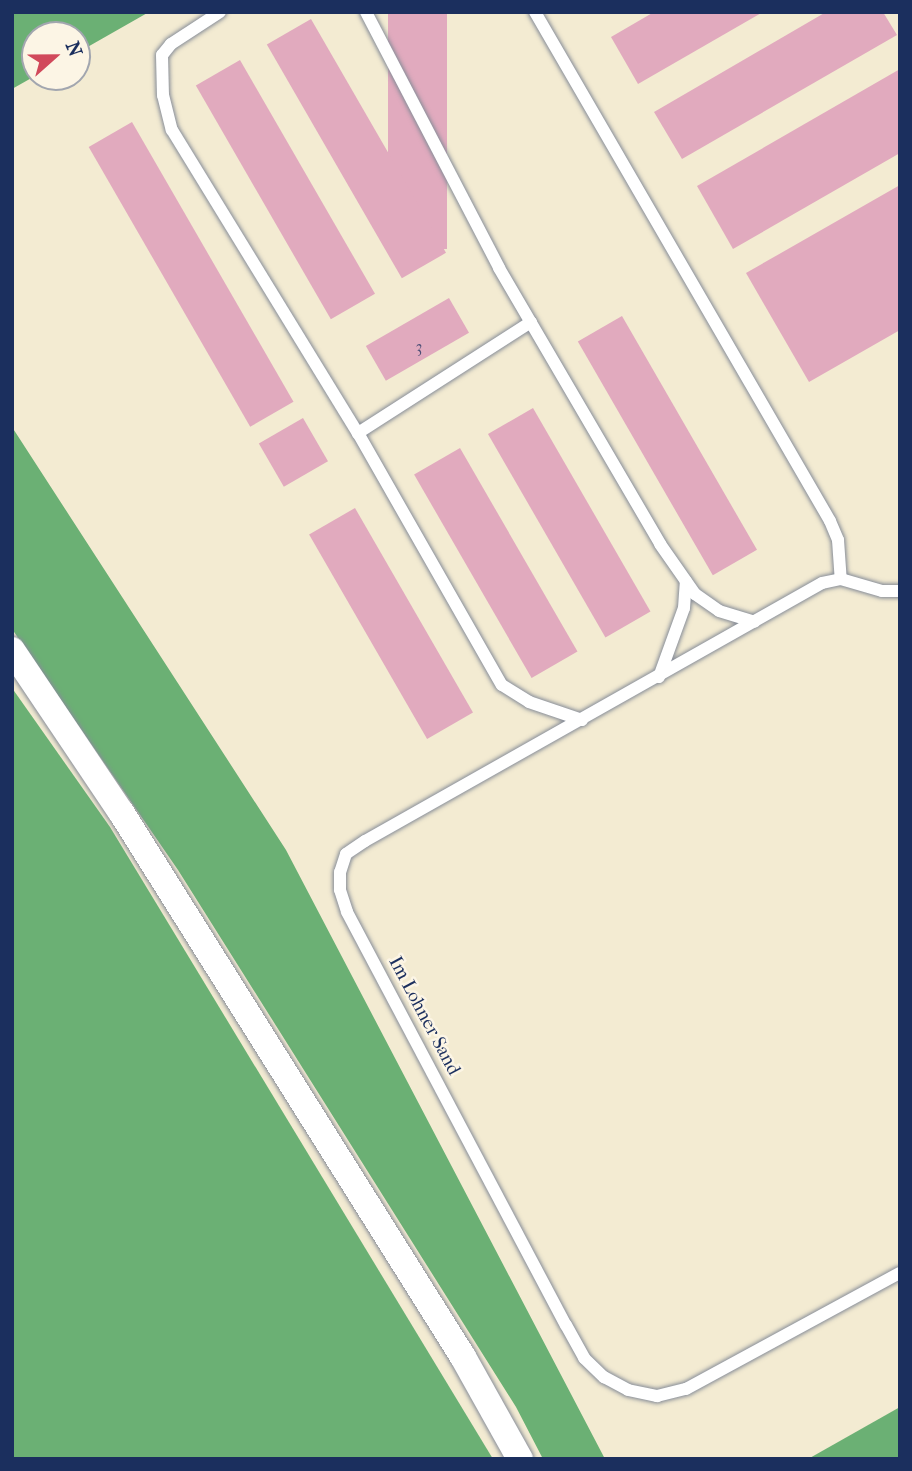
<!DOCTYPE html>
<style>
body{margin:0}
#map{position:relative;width:912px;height:1471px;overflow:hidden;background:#f3ebd2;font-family:"IM FELL French Canon",serif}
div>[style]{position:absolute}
.forest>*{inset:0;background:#6bb074}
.building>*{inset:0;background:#e1aabe;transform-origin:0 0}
.path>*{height:4.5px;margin-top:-2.25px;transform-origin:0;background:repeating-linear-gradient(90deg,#878d98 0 2px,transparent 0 7px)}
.roads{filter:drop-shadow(0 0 2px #878d98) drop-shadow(0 0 2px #878d98)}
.service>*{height:12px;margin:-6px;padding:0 6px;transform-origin:6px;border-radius:6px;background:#fff}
.minor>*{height:26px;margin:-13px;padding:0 13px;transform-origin:13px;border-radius:13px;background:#fff}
span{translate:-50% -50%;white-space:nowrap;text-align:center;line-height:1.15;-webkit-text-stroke:5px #fcf5e5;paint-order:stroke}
.number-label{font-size:16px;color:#4c4e76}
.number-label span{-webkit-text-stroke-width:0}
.street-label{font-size:19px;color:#1b2f5e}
.frame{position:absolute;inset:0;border:14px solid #1b2f5e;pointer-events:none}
.north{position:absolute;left:21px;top:21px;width:70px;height:70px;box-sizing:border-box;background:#fcf5e5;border:2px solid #a2a6af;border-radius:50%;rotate:69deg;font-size:19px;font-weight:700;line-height:28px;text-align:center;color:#1b2f5e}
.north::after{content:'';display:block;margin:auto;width:24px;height:32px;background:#d1495b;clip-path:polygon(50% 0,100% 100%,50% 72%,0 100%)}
</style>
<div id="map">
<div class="forest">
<i style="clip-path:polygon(12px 12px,149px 12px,77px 53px,77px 35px,35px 35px,35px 76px,12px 89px)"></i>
<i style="clip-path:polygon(12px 427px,286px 850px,605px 1459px,543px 1459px,516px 1407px,178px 870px,12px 629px)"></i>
<i style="clip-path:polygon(12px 688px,110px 827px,493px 1459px,12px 1459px)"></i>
<i style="clip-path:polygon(900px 1407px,900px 1459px,808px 1459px)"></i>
</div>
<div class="building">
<i style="left:388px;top:12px;width:59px;height:237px"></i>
<i style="clip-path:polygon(654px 12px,763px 12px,638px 84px,611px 37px)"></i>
<i style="clip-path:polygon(826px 12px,883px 12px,897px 35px,682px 159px,654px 112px)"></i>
<i style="left:311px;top:19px;width:270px;height:51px;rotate:60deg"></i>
<i style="left:240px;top:60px;width:270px;height:51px;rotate:60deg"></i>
<i style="clip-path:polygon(900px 69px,900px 153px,733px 249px,697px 186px)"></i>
<i style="left:132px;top:122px;width:323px;height:50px;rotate:60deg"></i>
<i style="clip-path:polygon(900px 185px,900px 330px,809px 382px,746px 273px)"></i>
<i style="left:449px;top:298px;width:40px;height:96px;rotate:60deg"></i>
<i style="left:622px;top:316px;width:270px;height:51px;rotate:60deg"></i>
<i style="left:533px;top:408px;width:235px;height:52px;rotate:60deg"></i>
<i style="left:303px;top:418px;width:50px;height:51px;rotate:60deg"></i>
<i style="left:460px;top:448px;width:235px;height:53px;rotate:60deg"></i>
<i style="left:355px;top:508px;width:236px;height:53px;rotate:60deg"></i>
</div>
<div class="path">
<i style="left:899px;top:1459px;width:1px;rotate:-45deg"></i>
</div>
<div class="roads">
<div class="service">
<i style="left:220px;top:12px;width:59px;rotate:146.9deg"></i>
<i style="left:171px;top:44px;width:14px;rotate:129deg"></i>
<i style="left:162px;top:55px;width:40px;rotate:88.6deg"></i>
<i style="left:163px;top:95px;width:36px;rotate:76deg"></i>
<i style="left:172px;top:130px;width:356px;rotate:58.5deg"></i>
<i style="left:366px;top:12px;width:288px;rotate:62.5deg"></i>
<i style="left:499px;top:268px;width:320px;rotate:59.7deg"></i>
<i style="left:660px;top:544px;width:61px;rotate:55deg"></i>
<i style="left:695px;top:594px;width:29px;rotate:35deg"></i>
<i style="left:719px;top:611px;width:37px;rotate:17deg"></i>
<i style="left:535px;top:12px;width:588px;rotate:59.9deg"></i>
<i style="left:830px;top:521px;width:21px;rotate:67deg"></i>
<i style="left:838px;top:540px;width:39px;rotate:86deg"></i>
<i style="left:531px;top:322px;width:206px;rotate:147.3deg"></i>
<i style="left:358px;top:433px;width:290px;rotate:60.3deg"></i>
<i style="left:502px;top:685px;width:32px;rotate:32deg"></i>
<i style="left:529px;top:702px;width:56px;rotate:18.8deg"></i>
<i style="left:900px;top:591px;width:18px;rotate:180deg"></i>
<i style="left:882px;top:591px;width:43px;rotate:-163.7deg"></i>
<i style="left:841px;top:579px;width:19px;rotate:168deg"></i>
<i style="left:822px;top:583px;width:525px;rotate:150.55deg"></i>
<i style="left:365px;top:841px;width:23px;rotate:146deg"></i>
<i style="left:346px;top:854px;width:19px;rotate:108deg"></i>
<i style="left:340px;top:872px;width:18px;rotate:90deg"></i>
<i style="left:340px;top:890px;width:23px;rotate:72deg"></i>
<i style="left:347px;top:912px;width:467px;rotate:62.1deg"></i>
<i style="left:566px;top:1325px;width:38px;rotate:61deg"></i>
<i style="left:584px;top:1358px;width:28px;rotate:44deg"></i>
<i style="left:604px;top:1377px;width:27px;rotate:28deg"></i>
<i style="left:628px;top:1390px;width:30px;rotate:12deg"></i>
<i style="left:657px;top:1396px;width:30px;rotate:-14deg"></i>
<i style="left:686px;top:1389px;width:243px;rotate:-28.5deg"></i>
<i style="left:659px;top:677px;width:73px;rotate:-70.1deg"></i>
<i style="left:684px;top:608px;width:27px;rotate:-86deg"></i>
</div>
<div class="minor">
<i style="left:12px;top:650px;width:195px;rotate:56.1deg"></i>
<i style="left:121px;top:812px;width:643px;rotate:57.89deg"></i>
<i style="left:463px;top:1357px;width:117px;rotate:60.8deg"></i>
</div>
</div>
<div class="number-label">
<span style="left:419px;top:347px">3</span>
</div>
<div class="street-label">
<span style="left:424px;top:1016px;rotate:62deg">Im Lohner Sand</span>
</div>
<div class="frame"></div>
<div class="north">N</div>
</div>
